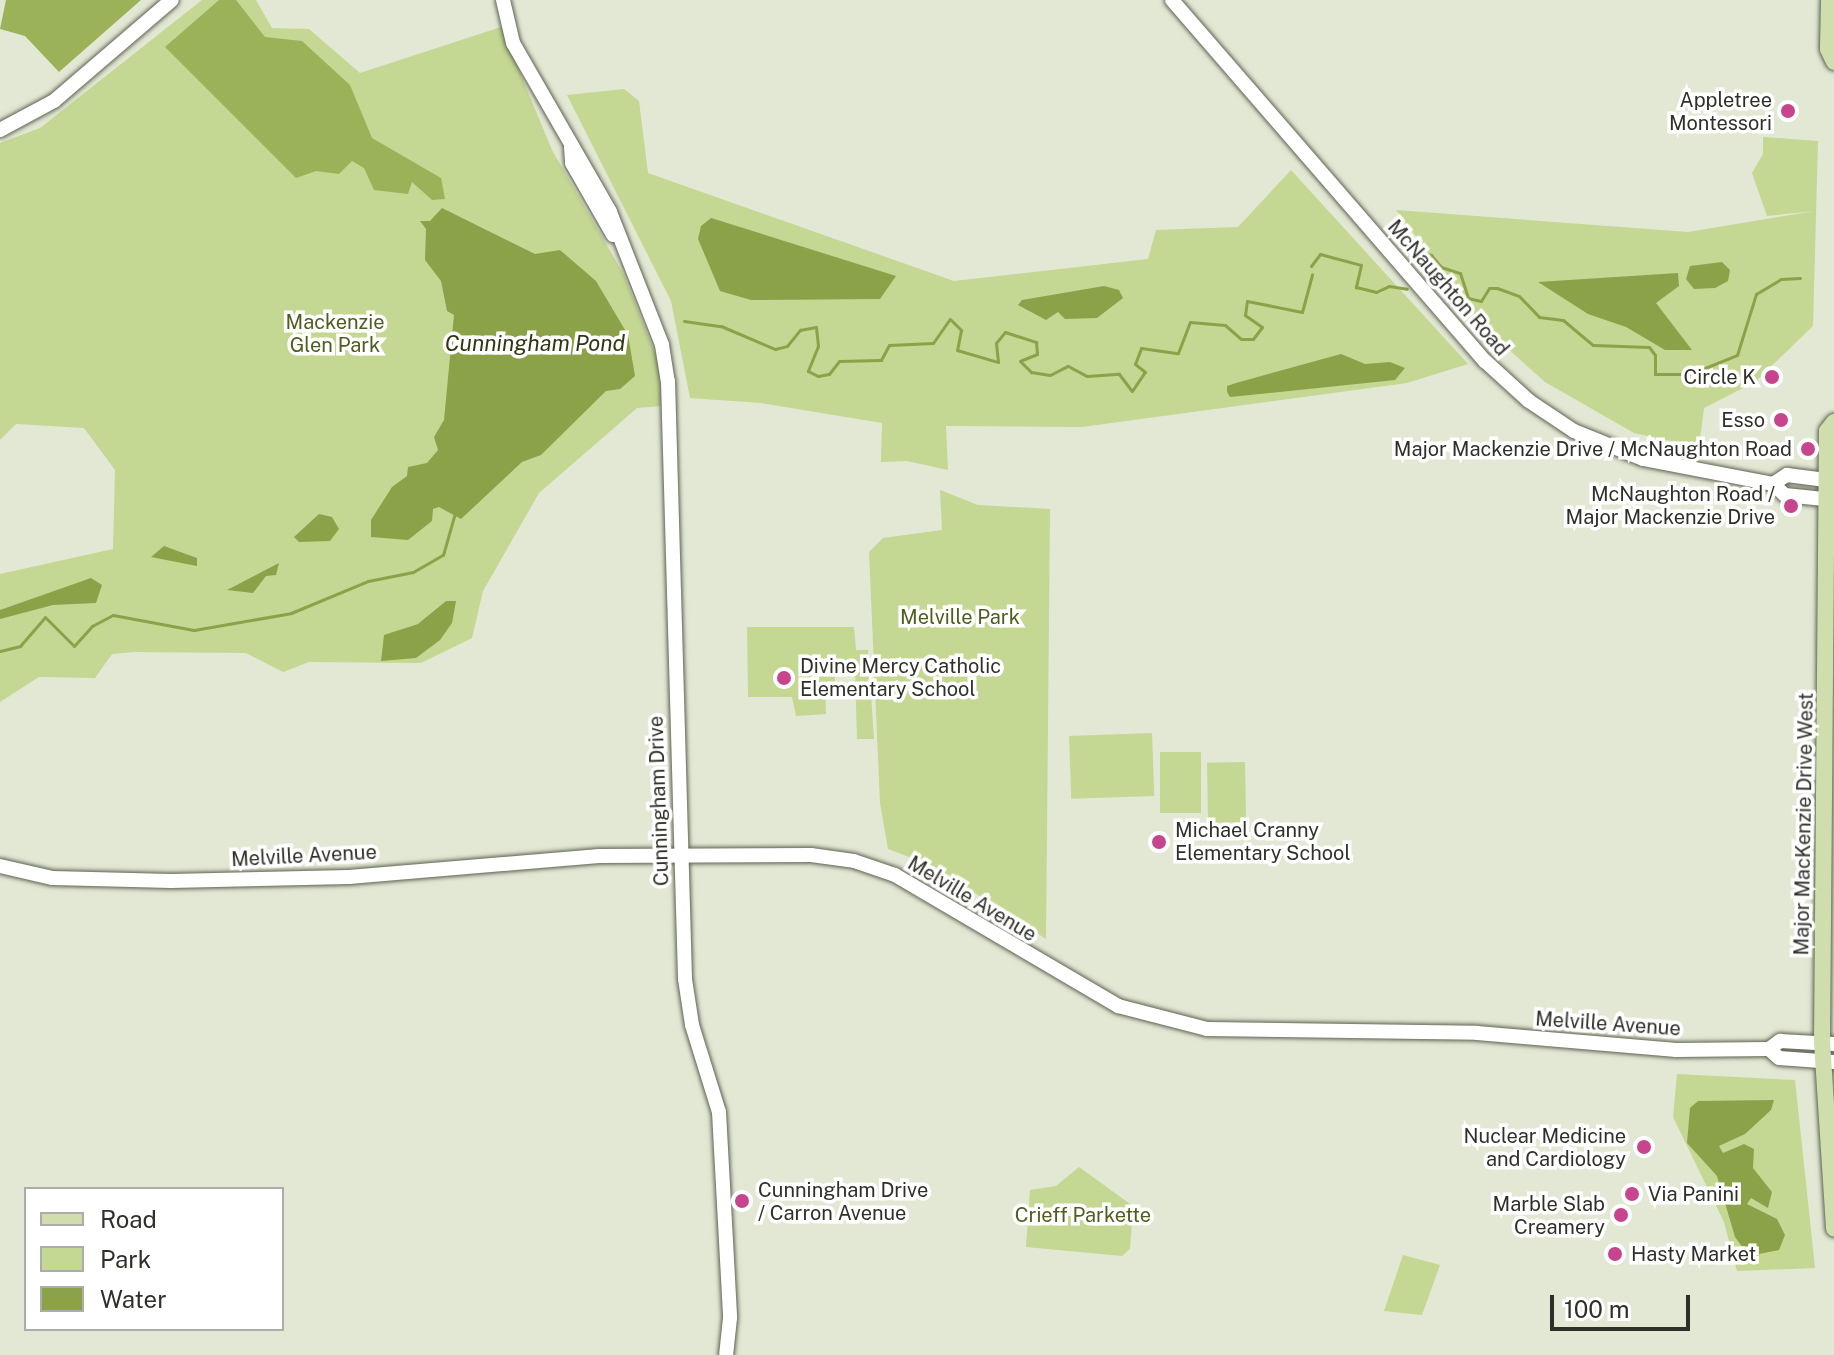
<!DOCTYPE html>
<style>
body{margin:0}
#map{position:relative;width:1834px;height:1355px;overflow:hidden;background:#e2e8d4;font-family:"Public Sans",sans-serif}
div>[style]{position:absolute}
.green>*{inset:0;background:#c4d793;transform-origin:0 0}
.forest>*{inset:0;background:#9cb259}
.water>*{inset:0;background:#8ca249}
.stream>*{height:3px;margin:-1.5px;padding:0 1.5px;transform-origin:1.5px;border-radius:1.5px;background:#8ca249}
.roads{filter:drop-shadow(0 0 2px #5d6351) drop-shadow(0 0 2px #5d6351)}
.secondary>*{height:14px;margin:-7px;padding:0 7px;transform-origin:7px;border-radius:7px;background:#fff}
.primary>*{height:16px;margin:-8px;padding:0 8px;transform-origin:8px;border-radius:8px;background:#d0ddac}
.dots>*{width:22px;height:22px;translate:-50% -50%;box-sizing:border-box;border:4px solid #fff;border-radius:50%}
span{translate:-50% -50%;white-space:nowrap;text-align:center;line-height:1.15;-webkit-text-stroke:7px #fff;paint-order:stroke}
.poi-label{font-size:20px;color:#2f3129}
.right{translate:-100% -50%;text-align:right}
.left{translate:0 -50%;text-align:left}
.street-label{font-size:20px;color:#2f3129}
.park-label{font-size:20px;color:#4f5e1e}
.water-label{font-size:22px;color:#2e3711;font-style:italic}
.legend{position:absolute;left:24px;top:1187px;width:260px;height:144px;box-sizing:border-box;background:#fff;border:2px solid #acada9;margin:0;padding:10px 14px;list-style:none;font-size:24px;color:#2f3129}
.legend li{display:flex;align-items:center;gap:16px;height:40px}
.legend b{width:40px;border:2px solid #acada9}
.scale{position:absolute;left:1550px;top:1295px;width:140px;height:36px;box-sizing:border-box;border:4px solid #2f3129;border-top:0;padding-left:10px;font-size:24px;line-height:28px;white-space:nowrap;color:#2f3129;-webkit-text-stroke:6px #fff;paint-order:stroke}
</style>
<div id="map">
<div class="green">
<i style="clip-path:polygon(202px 0,256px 0,272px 28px,309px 29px,360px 73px,501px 27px,552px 150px,624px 275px,660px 366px,661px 406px,637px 408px,539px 493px,483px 591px,472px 638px,421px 663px,309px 662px,283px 672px,246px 653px,134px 652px,112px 654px,95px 678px,39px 677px,0 702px,0 574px,113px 549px,115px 470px,84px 428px,16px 424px,0 440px,0 143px,40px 128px)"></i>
<i style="clip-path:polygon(624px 89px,639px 101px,648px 173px,954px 281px,1148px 259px,1156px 230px,1238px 227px,1291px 170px,1468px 364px,1407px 383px,1082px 427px,946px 426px,948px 470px,907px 461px,881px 462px,882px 423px,761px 403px,690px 398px,671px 301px,567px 95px)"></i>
<i style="clip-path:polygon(1763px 137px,1818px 141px,1813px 326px,1755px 382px,1704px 408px,1699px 447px,1634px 433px,1545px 382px,1486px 329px,1396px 210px,1688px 232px,1815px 211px,1767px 216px,1752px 173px,1763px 154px)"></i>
<i style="clip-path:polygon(940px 490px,978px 505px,1050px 509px,1046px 939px,933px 866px,888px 849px,880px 803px,869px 552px,883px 538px,942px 530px)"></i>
<i style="clip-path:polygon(747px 627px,854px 627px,856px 650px,868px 650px,874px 739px,857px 739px,855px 670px,835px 672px,835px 686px,825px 687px,826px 714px,796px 716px,792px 697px,748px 697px)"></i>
<i style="left:1152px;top:733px;width:63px;height:83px;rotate:88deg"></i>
<i style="left:1160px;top:752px;width:41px;height:61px"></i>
<i style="left:1245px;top:762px;width:60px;height:38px;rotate:89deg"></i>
<i style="clip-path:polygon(1677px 1074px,1795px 1080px,1815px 1268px,1737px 1271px,1724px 1222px,1673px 1117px)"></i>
<i style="clip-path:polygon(1079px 1167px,1133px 1206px,1130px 1249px,1122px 1256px,1026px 1247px,1030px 1190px,1056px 1186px)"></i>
<i style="clip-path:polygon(1403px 1255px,1440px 1265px,1422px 1315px,1384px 1311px)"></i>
</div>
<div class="forest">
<i style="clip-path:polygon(6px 0,141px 0,59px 72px,25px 36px,0 29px)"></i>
<i style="clip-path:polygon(219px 0,236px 0,265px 37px,302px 41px,350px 85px,372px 138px,441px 178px,445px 199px,432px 200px,412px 182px,408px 194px,374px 190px,364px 168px,352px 161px,339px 174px,316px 171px,296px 178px,165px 47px)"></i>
</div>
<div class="water">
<i style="clip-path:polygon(442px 208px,535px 254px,560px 250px,596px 281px,628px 335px,635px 376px,620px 389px,606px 391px,541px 455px,522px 462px,461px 519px,439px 507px,433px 509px,432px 521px,408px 540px,371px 537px,371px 520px,392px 487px,407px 476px,408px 467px,427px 463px,438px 450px,434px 437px,444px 420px,454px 315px,447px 311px,441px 281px,425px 260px,426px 229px,420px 221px,430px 221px)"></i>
<i style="clip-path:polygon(711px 218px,896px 276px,880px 299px,751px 300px,720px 291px,698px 239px,701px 226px)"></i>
<i style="clip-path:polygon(1722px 262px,1730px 270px,1728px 281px,1715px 288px,1694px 289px,1686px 279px,1690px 266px)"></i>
<i style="clip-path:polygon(1678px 273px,1679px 286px,1656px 303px,1692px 350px,1665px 350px,1626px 327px,1588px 314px,1538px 282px)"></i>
<i style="clip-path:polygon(1104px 286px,1119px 290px,1123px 298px,1097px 318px,1065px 319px,1058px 312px,1046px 320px,1018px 305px,1022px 300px)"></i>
<i style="clip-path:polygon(1341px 354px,1365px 364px,1390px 362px,1405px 368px,1395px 380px,1230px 397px,1227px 392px,1227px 386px,1236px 383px)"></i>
<i style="clip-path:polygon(319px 514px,332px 517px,339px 529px,330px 541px,299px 542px,294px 537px)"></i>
<i style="clip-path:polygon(164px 546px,197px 558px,197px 566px,151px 557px)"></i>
<i style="clip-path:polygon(279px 563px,276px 575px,266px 576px,253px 593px,227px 590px)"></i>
<i style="clip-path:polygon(91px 578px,102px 585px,96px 603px,53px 605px,0 619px,0 610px)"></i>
<i style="clip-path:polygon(446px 601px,456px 601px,452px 623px,440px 640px,416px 658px,381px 661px,384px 635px,418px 624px)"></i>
<i style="clip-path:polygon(1774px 1100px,1771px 1110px,1745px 1134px,1719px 1146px,1723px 1153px,1744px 1144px,1754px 1149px,1753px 1168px,1772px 1192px,1768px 1208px,1751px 1198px,1747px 1204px,1777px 1219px,1785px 1235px,1779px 1250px,1749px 1256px,1735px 1237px,1717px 1176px,1687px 1143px,1690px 1108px,1698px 1101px)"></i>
</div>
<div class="stream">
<i style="left:1410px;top:250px;width:22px;rotate:13deg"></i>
<i style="left:1431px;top:255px;width:16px;rotate:50deg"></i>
<i style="left:1441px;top:267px;width:20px;rotate:18deg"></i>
<i style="left:1460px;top:273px;width:26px;rotate:72deg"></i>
<i style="left:1468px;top:298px;width:13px;rotate:13deg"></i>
<i style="left:1481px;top:301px;width:15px;rotate:-58deg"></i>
<i style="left:1489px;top:288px;width:8px"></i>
<i style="left:1497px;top:288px;width:23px;rotate:20deg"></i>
<i style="left:1519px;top:296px;width:29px;rotate:46deg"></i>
<i style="left:1539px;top:317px;width:24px;rotate:7deg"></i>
<i style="left:1563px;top:320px;width:39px;rotate:40deg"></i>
<i style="left:1593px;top:345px;width:56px;rotate:2deg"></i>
<i style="left:1649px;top:347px;width:10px;rotate:53deg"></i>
<i style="left:1655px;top:355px;width:19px;rotate:90deg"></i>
<i style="left:1655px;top:374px;width:35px"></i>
<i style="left:1690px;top:374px;width:51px;rotate:-22deg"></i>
<i style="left:1737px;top:355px;width:64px;rotate:-72.7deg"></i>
<i style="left:1756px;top:294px;width:29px;rotate:-31deg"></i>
<i style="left:1781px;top:279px;width:19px;rotate:-3deg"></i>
<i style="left:1311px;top:266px;width:15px;rotate:-53deg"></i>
<i style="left:1320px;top:254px;width:42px;rotate:15deg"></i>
<i style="left:1361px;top:265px;width:23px;rotate:103deg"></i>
<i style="left:1356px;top:287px;width:21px;rotate:14deg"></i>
<i style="left:1376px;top:292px;width:14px;rotate:-25deg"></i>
<i style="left:1389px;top:286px;width:18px;rotate:9deg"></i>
<i style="left:684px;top:321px;width:37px;rotate:8deg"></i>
<i style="left:721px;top:326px;width:59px;rotate:23.1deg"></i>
<i style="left:775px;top:349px;width:12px;rotate:-14deg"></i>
<i style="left:787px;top:346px;width:21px;rotate:-51deg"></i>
<i style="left:800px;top:330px;width:16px;rotate:-11deg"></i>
<i style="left:816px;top:327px;width:19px;rotate:84deg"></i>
<i style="left:818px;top:346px;width:27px;rotate:112deg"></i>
<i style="left:808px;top:371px;width:11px;rotate:27deg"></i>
<i style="left:818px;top:376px;width:11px;rotate:-10deg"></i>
<i style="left:829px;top:374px;width:16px;rotate:-52deg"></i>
<i style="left:839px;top:361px;width:42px;rotate:-1.4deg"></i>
<i style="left:881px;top:360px;width:17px;rotate:-62deg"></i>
<i style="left:889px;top:345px;width:44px;rotate:-2.6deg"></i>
<i style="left:933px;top:343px;width:29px;rotate:-55deg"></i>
<i style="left:950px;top:319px;width:16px;rotate:45deg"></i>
<i style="left:961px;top:330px;width:20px;rotate:101deg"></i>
<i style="left:957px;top:350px;width:43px;rotate:16.3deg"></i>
<i style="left:998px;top:362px;width:19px;rotate:-96deg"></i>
<i style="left:996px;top:343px;width:14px;rotate:-51deg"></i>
<i style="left:1005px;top:332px;width:33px;rotate:18deg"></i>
<i style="left:1036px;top:342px;width:12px;rotate:85deg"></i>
<i style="left:1037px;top:354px;width:18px;rotate:158deg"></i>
<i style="left:1020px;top:361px;width:16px;rotate:45deg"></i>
<i style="left:1031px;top:372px;width:19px;rotate:9deg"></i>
<i style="left:1050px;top:375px;width:20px;rotate:-27deg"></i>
<i style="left:1068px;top:366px;width:21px;rotate:28deg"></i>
<i style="left:1087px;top:376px;width:32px;rotate:-4deg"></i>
<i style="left:1119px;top:374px;width:21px;rotate:53deg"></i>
<i style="left:1132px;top:391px;width:23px;rotate:-56deg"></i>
<i style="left:1145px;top:372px;width:13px;rotate:-141deg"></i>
<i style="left:1135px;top:364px;width:17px;rotate:-69deg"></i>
<i style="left:1141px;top:348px;width:37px;rotate:8deg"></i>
<i style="left:1178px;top:353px;width:33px;rotate:-69deg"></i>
<i style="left:1190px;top:322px;width:35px;rotate:5deg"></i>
<i style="left:1225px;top:325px;width:21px;rotate:41deg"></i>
<i style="left:1241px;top:339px;width:12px"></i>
<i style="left:1253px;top:339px;width:15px;rotate:-53deg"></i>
<i style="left:1262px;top:327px;width:21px;rotate:-145deg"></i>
<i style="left:1245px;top:315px;width:14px;rotate:-82deg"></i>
<i style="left:1247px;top:301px;width:56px;rotate:11.3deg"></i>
<i style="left:1302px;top:312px;width:39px;rotate:-75deg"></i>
<i style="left:0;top:651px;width:21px;rotate:-14deg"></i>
<i style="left:20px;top:646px;width:38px;rotate:-49deg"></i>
<i style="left:45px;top:617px;width:41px;rotate:45deg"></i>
<i style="left:74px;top:646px;width:27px;rotate:-48deg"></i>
<i style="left:92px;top:626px;width:24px;rotate:-28deg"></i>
<i style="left:113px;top:615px;width:82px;rotate:10.5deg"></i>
<i style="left:194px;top:630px;width:98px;rotate:-9.9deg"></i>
<i style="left:291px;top:613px;width:83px;rotate:-22.6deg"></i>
<i style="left:368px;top:581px;width:46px;rotate:-11.3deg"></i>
<i style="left:413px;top:572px;width:34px;rotate:-30deg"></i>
<i style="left:443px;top:555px;width:44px;rotate:-74.1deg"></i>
</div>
<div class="roads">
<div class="secondary">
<i style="left:503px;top:0;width:44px;rotate:76.9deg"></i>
<i style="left:513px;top:43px;width:195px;rotate:60.1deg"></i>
<i style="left:610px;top:212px;width:143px;rotate:68.6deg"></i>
<i style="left:662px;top:345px;width:36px;rotate:81deg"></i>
<i style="left:668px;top:381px;width:598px;rotate:88.37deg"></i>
<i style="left:685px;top:979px;width:47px;rotate:81.3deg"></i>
<i style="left:692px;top:1025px;width:91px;rotate:72.8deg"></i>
<i style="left:719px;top:1112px;width:206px;rotate:86.9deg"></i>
<i style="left:730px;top:1318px;width:37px;rotate:96deg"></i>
<i style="left:1172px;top:0;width:478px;rotate:49.1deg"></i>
<i style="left:1485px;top:361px;width:59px;rotate:42.3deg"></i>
<i style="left:1529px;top:401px;width:54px;rotate:33.7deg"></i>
<i style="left:1574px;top:431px;width:74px;rotate:22.1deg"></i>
<i style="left:1643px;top:459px;width:132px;rotate:10.9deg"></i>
<i style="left:1773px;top:484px;width:16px;rotate:43deg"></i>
<i style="left:1785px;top:495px;width:49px;rotate:5.8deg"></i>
<i style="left:0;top:130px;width:61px;rotate:-28.2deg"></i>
<i style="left:54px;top:101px;width:155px;rotate:-40.6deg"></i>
<i style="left:571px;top:147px;width:16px;rotate:86deg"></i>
<i style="left:572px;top:163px;width:83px;rotate:60.3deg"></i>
<i style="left:1773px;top:484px;width:17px;rotate:-33deg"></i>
<i style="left:1787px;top:475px;width:47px;rotate:7.3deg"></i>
<i style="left:0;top:866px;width:53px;rotate:13deg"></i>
<i style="left:52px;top:878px;width:119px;rotate:1.4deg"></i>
<i style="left:171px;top:881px;width:178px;rotate:-1.3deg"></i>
<i style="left:349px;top:877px;width:251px;rotate:-4.8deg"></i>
<i style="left:599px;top:856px;width:212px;rotate:-0.3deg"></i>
<i style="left:811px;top:855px;width:43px;rotate:7.9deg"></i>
<i style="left:854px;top:861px;width:43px;rotate:18.9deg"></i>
<i style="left:895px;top:875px;width:259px;rotate:30.4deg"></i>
<i style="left:1118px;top:1006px;width:92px;rotate:14.5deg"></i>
<i style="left:1207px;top:1029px;width:270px;rotate:0.8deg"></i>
<i style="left:1477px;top:1033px;width:200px;rotate:4.9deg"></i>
<i style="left:1676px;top:1050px;width:93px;rotate:-0.6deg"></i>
<i style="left:1769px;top:1049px;width:14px;rotate:-36deg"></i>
<i style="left:1780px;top:1041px;width:54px;rotate:3.2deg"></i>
<i style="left:1769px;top:1049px;width:13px;rotate:42deg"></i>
<i style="left:1779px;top:1058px;width:55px;rotate:4.2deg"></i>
</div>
<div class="primary">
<i style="left:1829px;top:0;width:49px;rotate:91.2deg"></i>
<i style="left:1828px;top:49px;width:14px;rotate:65deg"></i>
<i style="left:1834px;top:422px;width:11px;rotate:128deg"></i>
<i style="left:1827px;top:431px;width:611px;rotate:90.47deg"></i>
<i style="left:1822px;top:1042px;width:187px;rotate:86.3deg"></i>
</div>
</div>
<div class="dots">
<i style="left:1788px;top:111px;background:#c7458d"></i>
<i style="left:1772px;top:377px;background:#c7458d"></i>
<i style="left:1781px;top:420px;background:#c7458d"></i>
<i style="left:1808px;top:449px;background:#c7458d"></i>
<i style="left:1791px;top:506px;background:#c7458d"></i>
<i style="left:784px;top:678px;background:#c7458d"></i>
<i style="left:1159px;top:842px;background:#c7458d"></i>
<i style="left:1644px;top:1147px;background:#c7458d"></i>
<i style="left:1632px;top:1194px;background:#c7458d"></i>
<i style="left:742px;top:1201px;background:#c7458d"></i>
<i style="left:1621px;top:1215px;background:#c7458d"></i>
<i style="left:1615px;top:1254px;background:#c7458d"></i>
</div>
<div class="poi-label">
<span class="right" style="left:1772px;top:112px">Appletree<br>Montessori</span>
<span class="right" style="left:1756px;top:377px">Circle K</span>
<span class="right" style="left:1765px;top:420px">Esso</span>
<span class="right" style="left:1792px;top:449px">Major Mackenzie Drive / McNaughton Road</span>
<span class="right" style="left:1775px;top:506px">McNaughton Road /<br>Major Mackenzie Drive</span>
<span class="left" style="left:800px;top:678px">Divine Mercy Catholic<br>Elementary School</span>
<span class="left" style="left:1175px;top:842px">Michael Cranny<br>Elementary School</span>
<span class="right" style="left:1626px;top:1148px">Nuclear Medicine<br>and Cardiology</span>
<span class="left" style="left:758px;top:1202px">Cunningham Drive<br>/ Carron Avenue</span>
<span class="left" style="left:1648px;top:1194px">Via Panini</span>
<span class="right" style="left:1605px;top:1216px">Marble Slab<br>Creamery</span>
<span class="left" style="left:1631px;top:1254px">Hasty Market</span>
</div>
<div class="street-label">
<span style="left:1448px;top:288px;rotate:49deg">McNaughton Road</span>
<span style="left:659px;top:801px;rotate:-92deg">Cunningham Drive</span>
<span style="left:1804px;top:824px;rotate:-89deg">Major MacKenzie Drive West</span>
<span style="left:304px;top:856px;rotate:-3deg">Melville Avenue</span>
<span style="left:972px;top:899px;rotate:31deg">Melville Avenue</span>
<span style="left:1608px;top:1024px;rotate:4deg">Melville Avenue</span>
</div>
<div class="park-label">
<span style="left:335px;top:334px">Mackenzie<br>Glen Park</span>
<span style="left:960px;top:617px">Melville Park</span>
<span style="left:1083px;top:1215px">Crieff Parkette</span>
</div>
<div class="water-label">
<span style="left:535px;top:344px">Cunningham Pond</span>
</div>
<ul class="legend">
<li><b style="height:10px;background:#d0ddac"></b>Road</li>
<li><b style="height:22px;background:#c4d793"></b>Park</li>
<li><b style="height:22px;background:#8ca249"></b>Water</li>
</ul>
<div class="scale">100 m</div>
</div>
